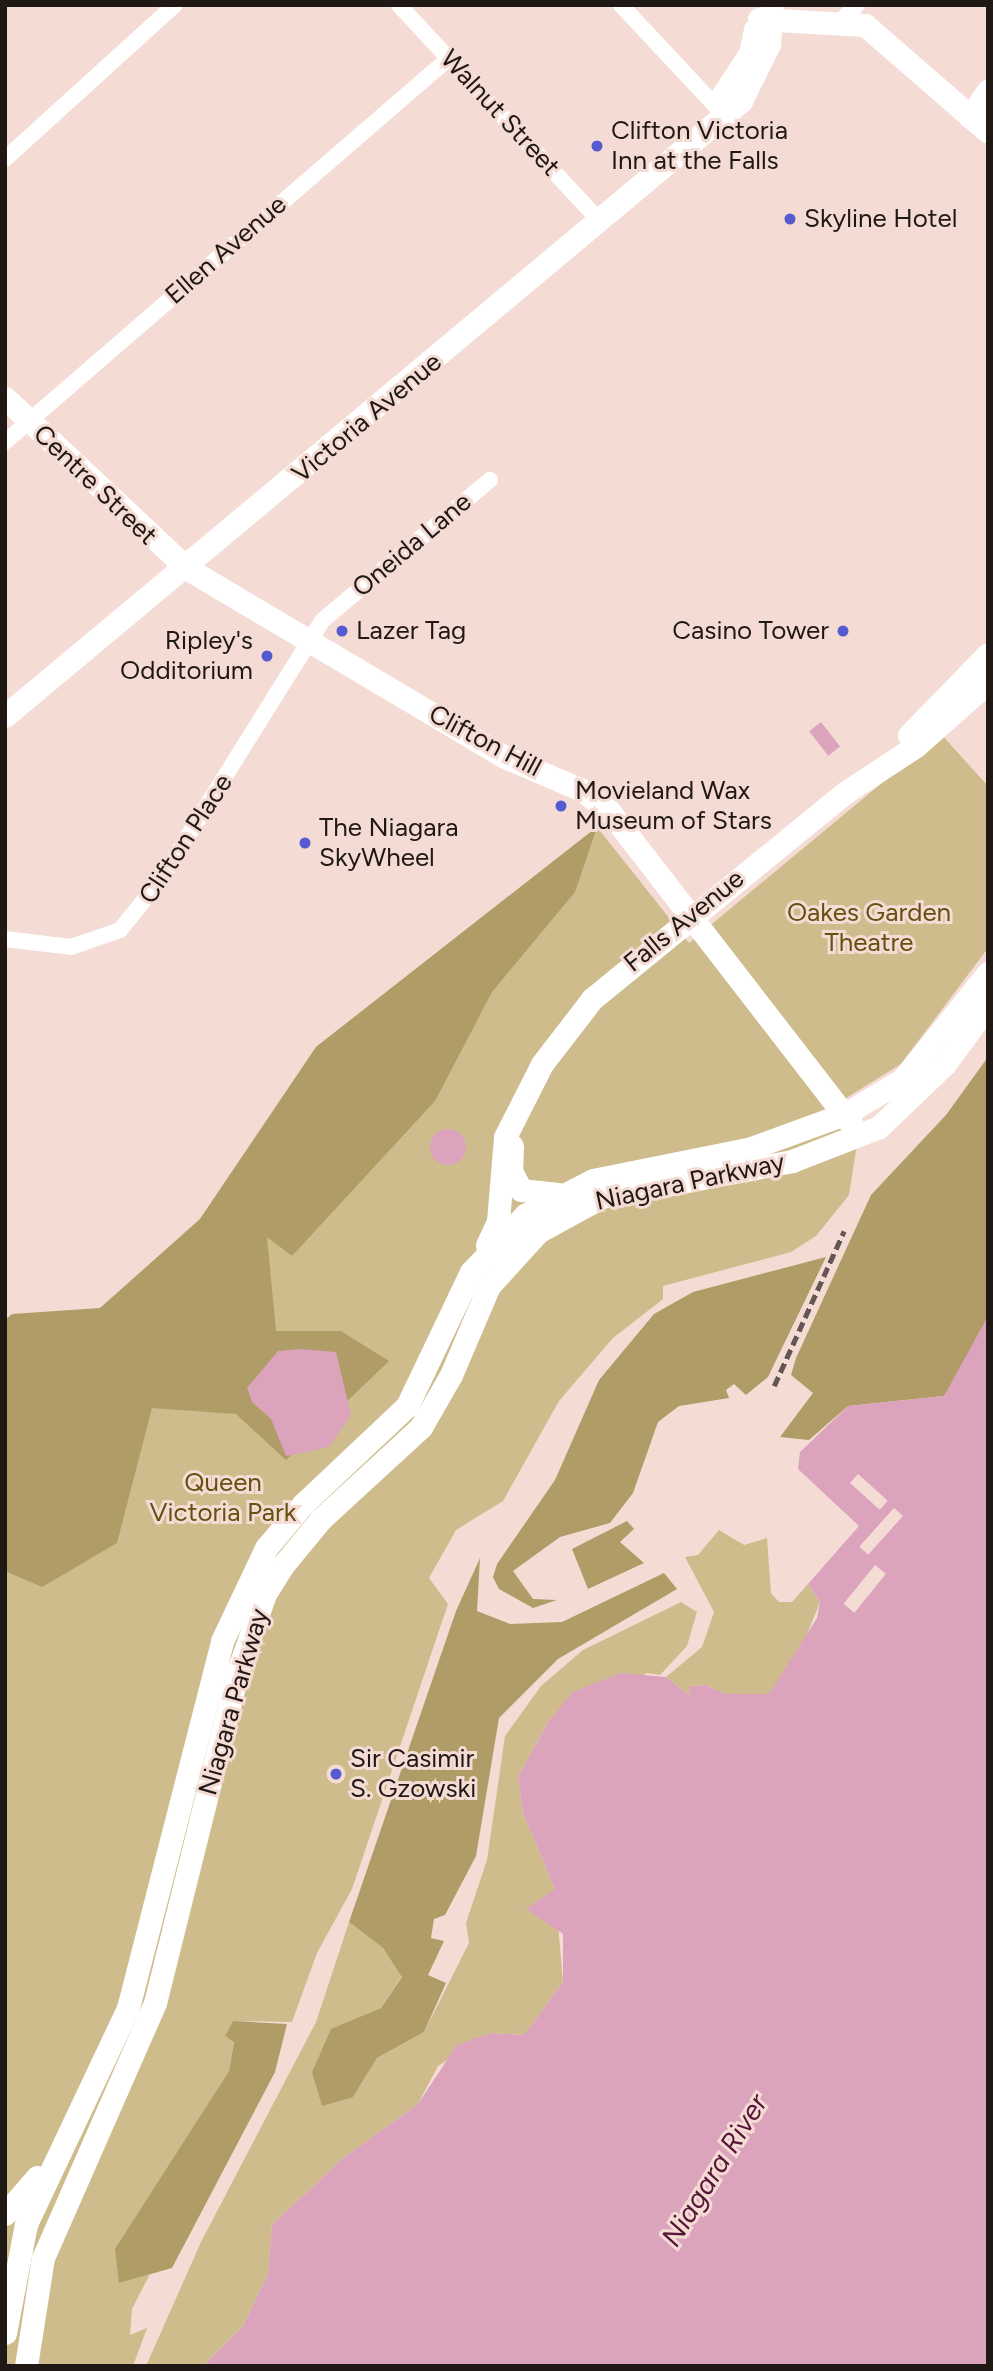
<!DOCTYPE html>
<style>
body{margin:0}
#map{position:relative;width:993px;height:2371px;overflow:hidden;background:#f4dcd4;font-family:Figtree,sans-serif}
div>[style]{position:absolute}
.green>*{inset:0;background:#cfbc8c}
.forest>*{inset:0;background:#af9c67}
.water>*{inset:0;background:#dca3bc;transform-origin:0 0}
.round{border-radius:50%}
.pier>*{inset:0;background:#f4dcd4;transform-origin:0 0}
.street>*{height:16px;margin:-8px;padding:0 8px;transform-origin:8px;border-radius:8px;background:#fff}
.secondary>*{height:23px;margin:-11.5px;padding:0 11.5px;transform-origin:11.5px;border-radius:11.5px;background:#fff}
.rail>*{height:4.5px;margin-top:-2.25px;transform-origin:0;background:repeating-linear-gradient(90deg,#645652 0 10px,transparent 0 15px)}
.dots>*{width:19px;height:19px;translate:-50% -50%;box-sizing:border-box;border:4px solid #f4dcd4;border-radius:50%}
span{translate:-50% -50%;white-space:nowrap;text-align:center;line-height:1.15;-webkit-text-stroke:6px #f4dcd4;paint-order:stroke}
.street-label{font-size:26px;color:#201815}
.poi-label{font-size:26px;color:#201815}
.left{translate:0 -50%;text-align:left}
.right{translate:-100% -50%;text-align:right}
.park-label{font-size:26px;color:#655010}
.water-label{font-size:28px;color:#571539;font-style:italic}
.frame{position:absolute;inset:0;border:7px solid #201815;pointer-events:none}
</style>
<div id="map">
<div class="green">
<i style="clip-path:polygon(941px 734px,988px 786px,988px 948px,901px 1064px,843px 1100px,858px 1137px,849px 1195px,816px 1236px,791px 1252px,663px 1286px,663px 1299px,613px 1338px,559px 1401px,503px 1501px,456px 1530px,429px 1578px,448px 1604px,352px 1889px,317px 1953px,292px 2022px,233px 2021px,225px 2036px,234px 2041px,229px 2071px,168px 2167px,119px 2283px,150px 2274px,132px 2309px,130px 2335px,147px 2328px,133px 2366px,5px 2366px,5px 1418px,200px 1219px,316px 1047px,597px 827px,689px 943px)"></i>
<i style="clip-path:polygon(719px 1530px,744px 1545px,767px 1538px,771px 1593px,779px 1602px,792px 1602px,808px 1584px,820px 1602px,800px 1652px,769px 1694px,726px 1694px,705px 1685px,690px 1686px,689px 1695px,666px 1677px,702px 1647px,714px 1612px,685px 1557px,698px 1555px)"></i>
<i style="clip-path:polygon(681px 1602px,697px 1612px,687px 1646px,660px 1675px,647px 1673px,548px 1722px,518px 1777px,523px 1813px,555px 1889px,563px 1982px,524px 2035px,491px 2033px,438px 2066px,418px 2104px,342px 2159px,272px 2225px,268px 2274px,243px 2326px,203px 2366px,146px 2366px,201px 2242px,316px 2022px,349px 1922px,383px 1948px,402px 1976px,381px 2008px,331px 2030px,353px 2097px,377px 2058px,424px 2032px,469px 1943px,466px 1923px,487px 1860px,505px 1736px,541px 1686px,583px 1650px)"></i>
</div>
<div class="forest">
<i style="clip-path:polygon(597px 827px,575px 892px,492px 992px,435px 1101px,292px 1256px,267px 1237px,276px 1331px,341px 1331px,389px 1361px,286px 1460px,236px 1414px,152px 1408px,117px 1543px,42px 1587px,5px 1571px,5px 1320px,12px 1314px,100px 1308px,200px 1219px,316px 1047px)"></i>
<i style="clip-path:polygon(988px 1057px,988px 1316px,960px 1373px,944px 1396px,848px 1406px,809px 1440px,780px 1437px,813px 1393px,791px 1375px,796px 1358px,871px 1195px,946px 1115px)"></i>
<i style="clip-path:polygon(826px 1257px,768px 1377px,746px 1395px,734px 1384px,726px 1390px,729px 1398px,679px 1406px,658px 1422px,633px 1493px,610px 1523px,560px 1537px,513px 1571px,533px 1599px,557px 1600px,533px 1608px,499px 1589px,493px 1577px,497px 1564px,555px 1480px,599px 1380px,654px 1314px,693px 1292px)"></i>
<i style="clip-path:polygon(627px 1521px,634px 1529px,620px 1542px,644px 1563px,588px 1589px,572px 1549px)"></i>
<i style="clip-path:polygon(480px 1558px,477px 1611px,510px 1624px,562px 1622px,664px 1573px,677px 1589px,558px 1659px,499px 1718px,476px 1856px,445px 1915px,434px 1919px,431px 1938px,444px 1941px,428px 1975px,446px 1983px,424px 2032px,377px 2058px,353px 2097px,322px 2106px,312px 2072px,331px 2029px,381px 2008px,402px 1977px,383px 1948px,349px 1922px,456px 1611px)"></i>
<i style="clip-path:polygon(233px 2021px,287px 2024px,275px 2072px,172px 2268px,119px 2283px,115px 2249px,229px 2071px,234px 2042px,225px 2036px)"></i>
</div>
<div class="water">
<i style="left:821px;top:722px;width:31px;height:15px;rotate:52deg"></i>
<i class="round" style="left:430px;top:1129px;width:36px;height:36px"></i>
<i style="clip-path:polygon(988px 1316px,988px 2366px,203px 2366px,243px 2326px,268px 2274px,272px 2225px,342px 2159px,418px 2104px,457px 2045px,491px 2033px,524px 2035px,563px 1982px,563px 1934px,526px 1909px,555px 1889px,523px 1813px,518px 1777px,548px 1722px,573px 1692px,621px 1673px,666px 1677px,689px 1695px,690px 1686px,705px 1685px,726px 1694px,769px 1694px,817px 1618px,820px 1602px,808px 1584px,859px 1526px,798px 1469px,800px 1452px,848px 1406px,944px 1396px)"></i>
<i style="clip-path:polygon(300px 1349px,336px 1352px,351px 1415px,329px 1447px,286px 1456px,271px 1419px,252px 1402px,247px 1388px,278px 1351px)"></i>
</div>
<div class="pier">
<i style="left:858px;top:1474px;width:40px;height:12px;rotate:42deg"></i>
<i style="left:894px;top:1508px;width:12px;height:52px;rotate:42deg"></i>
<i style="left:875px;top:1565px;width:14px;height:50px;rotate:39deg"></i>
</div>
<div class="street">
<i style="left:399px;top:5px;width:295px;rotate:47.1deg"></i>
<i style="left:621px;top:5px;width:146px;rotate:46.9deg"></i>
<i style="left:841px;top:20px;width:22px;rotate:-43deg"></i>
<i style="left:5px;top:159px;width:229px;rotate:-42.2deg"></i>
<i style="left:5px;top:442px;width:586px;rotate:-40.85deg"></i>
<i style="left:5px;top:939px;width:66px;rotate:6.9deg"></i>
<i style="left:71px;top:947px;width:52px;rotate:-19.1deg"></i>
<i style="left:120px;top:930px;width:62px;rotate:-50.9deg"></i>
<i style="left:159px;top:882px;width:309px;rotate:-58deg"></i>
<i style="left:323px;top:620px;width:218px;rotate:-40deg"></i>
</div>
<div class="secondary">
<i style="left:759px;top:19px;width:106px;rotate:3.2deg"></i>
<i style="left:865px;top:25px;width:163px;rotate:41deg"></i>
<i style="left:721px;top:112px;width:16px;rotate:-86deg"></i>
<i style="left:722px;top:96px;width:51px;rotate:-56.9deg"></i>
<i style="left:750px;top:53px;width:24px;rotate:-78deg"></i>
<i style="left:970px;top:117px;width:32px;rotate:-56deg"></i>
<i style="left:5px;top:398px;width:250px;rotate:43.1deg"></i>
<i style="left:188px;top:569px;width:369px;rotate:30.7deg"></i>
<i style="left:505px;top:757px;width:84px;rotate:23.2deg"></i>
<i style="left:582px;top:790px;width:36px;rotate:38deg"></i>
<i style="left:610px;top:812px;width:396px;rotate:52.3deg"></i>
<i style="left:5px;top:716px;width:959px;rotate:-39.88deg"></i>
<i style="left:741px;top:101px;width:64px;rotate:-63.8deg"></i>
<i style="left:769px;top:44px;width:39px;rotate:-86deg"></i>
<i style="left:909px;top:735px;width:113px;rotate:-45.7deg"></i>
<i style="left:512px;top:1146px;width:25px;rotate:92deg"></i>
<i style="left:511px;top:1171px;width:21px;rotate:62deg"></i>
<i style="left:521px;top:1190px;width:37px;rotate:6deg"></i>
<i style="left:487px;top:1245px;width:26px;rotate:-65deg"></i>
<i style="left:498px;top:1221px;width:84px;rotate:-85.2deg"></i>
<i style="left:505px;top:1137px;width:82px;rotate:-63.1deg"></i>
<i style="left:542px;top:1064px;width:82px;rotate:-52.4deg"></i>
<i style="left:592px;top:999px;width:328px;rotate:-39.2deg"></i>
<i style="left:846px;top:792px;width:84px;rotate:-33.3deg"></i>
<i style="left:916px;top:746px;width:96px;rotate:-41.6deg"></i>
<i style="left:5px;top:2214px;width:49px;rotate:-49.1deg"></i>
<i style="left:5px;top:2333px;width:111px;rotate:-79.1deg"></i>
<i style="left:26px;top:2224px;width:239px;rotate:-64.7deg"></i>
<i style="left:128px;top:2008px;width:379px;rotate:-75.6deg"></i>
<i style="left:222px;top:1641px;width:103px;rotate:-64.7deg"></i>
<i style="left:266px;top:1548px;width:57px;rotate:-49.9deg"></i>
<i style="left:303px;top:1504px;width:143px;rotate:-43.3deg"></i>
<i style="left:407px;top:1406px;width:148px;rotate:-64.5deg"></i>
<i style="left:471px;top:1272px;width:79px;rotate:-46.5deg"></i>
<i style="left:525px;top:1215px;width:76px;rotate:-27.2deg"></i>
<i style="left:593px;top:1180px;width:161px;rotate:-11.4deg"></i>
<i style="left:751px;top:1148px;width:102px;rotate:-20deg"></i>
<i style="left:847px;top:1113px;width:66px;rotate:-31.3deg"></i>
<i style="left:903px;top:1079px;width:136px;rotate:-51.3deg"></i>
<i style="left:26px;top:2366px;width:109px;rotate:-81.1deg"></i>
<i style="left:43px;top:2258px;width:279px;rotate:-66.3deg"></i>
<i style="left:155px;top:2003px;width:342px;rotate:-76deg"></i>
<i style="left:238px;top:1671px;width:82px;rotate:-70.7deg"></i>
<i style="left:265px;top:1594px;width:36px;rotate:-58deg"></i>
<i style="left:284px;top:1564px;width:58px;rotate:-50.6deg"></i>
<i style="left:321px;top:1519px;width:136px;rotate:-42.6deg"></i>
<i style="left:421px;top:1427px;width:60px;rotate:-60deg"></i>
<i style="left:451px;top:1375px;width:97px;rotate:-66.9deg"></i>
<i style="left:489px;top:1286px;width:73px;rotate:-47.8deg"></i>
<i style="left:538px;top:1232px;width:73px;rotate:-28.7deg"></i>
<i style="left:602px;top:1197px;width:193px;rotate:-10.7deg"></i>
<i style="left:792px;top:1161px;width:93px;rotate:-21.3deg"></i>
<i style="left:879px;top:1127px;width:91px;rotate:-43.7deg"></i>
<i style="left:945px;top:1064px;width:73px;rotate:-53.9deg"></i>
</div>
<div class="rail">
<i style="left:774px;top:1386px;width:170px;rotate:-65.7deg"></i>
</div>
<div class="dots">
<i style="left:597px;top:146px;background:#565ad1"></i>
<i style="left:790px;top:219px;background:#565ad1"></i>
<i style="left:342px;top:631px;background:#565ad1"></i>
<i style="left:843px;top:631px;background:#565ad1"></i>
<i style="left:267px;top:656px;background:#565ad1"></i>
<i style="left:561px;top:806px;background:#565ad1"></i>
<i style="left:305px;top:843px;background:#565ad1"></i>
<i style="left:336px;top:1774px;background:#565ad1"></i>
</div>
<div class="street-label">
<span style="left:500px;top:113px;rotate:47deg">Walnut Street</span>
<span style="left:226px;top:250px;rotate:-41deg">Ellen Avenue</span>
<span style="left:367px;top:418px;rotate:-40deg">Victoria Avenue</span>
<span style="left:95px;top:485px;rotate:44deg">Centre Street</span>
<span style="left:412px;top:545px;rotate:-40deg">Oneida Lane</span>
<span style="left:485px;top:741px;rotate:28deg">Clifton Hill</span>
<span style="left:186px;top:839px;rotate:-57deg">Clifton Place</span>
<span style="left:684px;top:921px;rotate:-39deg">Falls Avenue</span>
<span style="left:690px;top:1182px;rotate:-12deg">Niagara Parkway</span>
<span style="left:234px;top:1702px;rotate:-74deg">Niagara Parkway</span>
</div>
<div class="poi-label">
<span class="left" style="left:611px;top:146px">Clifton Victoria<br>Inn at the Falls</span>
<span class="left" style="left:804px;top:219px">Skyline Hotel</span>
<span class="left" style="left:356px;top:631px">Lazer Tag</span>
<span class="right" style="left:829px;top:631px">Casino Tower</span>
<span class="right" style="left:253px;top:656px">Ripley's<br>Odditorium</span>
<span class="left" style="left:575px;top:806px">Movieland Wax<br>Museum of Stars</span>
<span class="left" style="left:319px;top:843px">The Niagara<br>SkyWheel</span>
<span class="left" style="left:350px;top:1774px">Sir Casimir<br>S. Gzowski</span>
</div>
<div class="park-label">
<span style="left:869px;top:928px">Oakes Garden<br>Theatre</span>
<span style="left:223px;top:1498px">Queen<br>Victoria Park</span>
</div>
<div class="water-label">
<span style="left:714px;top:2170px;rotate:-58deg">Niagara River</span>
</div>
<div class="frame"></div>
</div>
